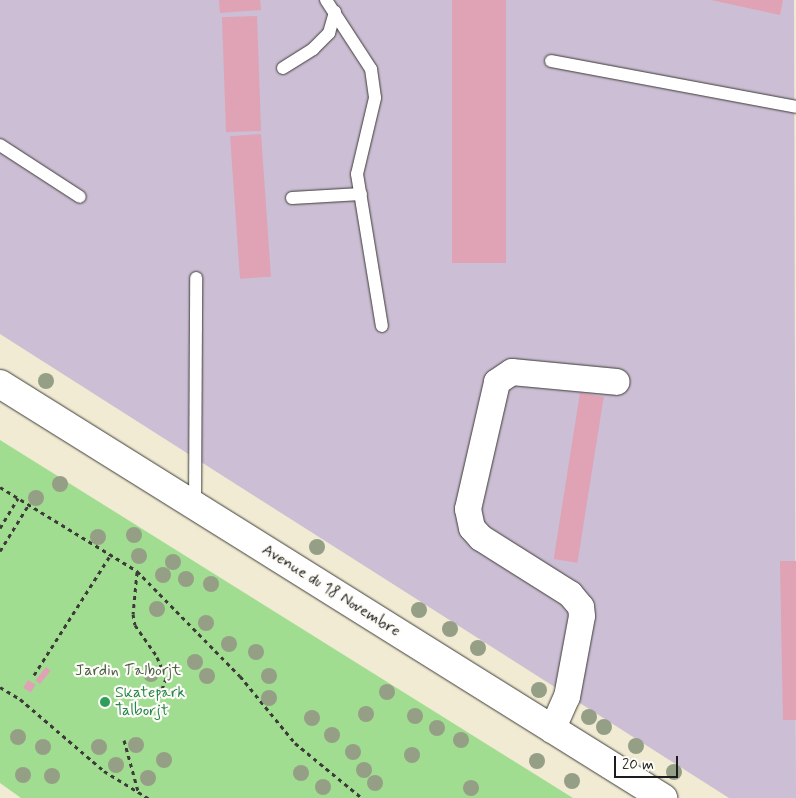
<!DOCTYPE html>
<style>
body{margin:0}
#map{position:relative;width:796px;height:798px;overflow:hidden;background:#f1ebd3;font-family:Mynerve,sans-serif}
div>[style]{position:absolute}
.industrial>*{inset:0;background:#ccbed4}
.green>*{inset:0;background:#a0dd91}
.building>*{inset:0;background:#e0a2b5;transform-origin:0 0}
.path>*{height:3px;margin-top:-1.5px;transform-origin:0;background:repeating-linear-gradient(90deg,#3c3b37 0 4px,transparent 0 8px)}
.roads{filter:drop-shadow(0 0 1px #3c3b37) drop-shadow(0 0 1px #3c3b37)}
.lane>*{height:12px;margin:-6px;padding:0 6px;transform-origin:6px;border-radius:6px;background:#fff}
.street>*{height:26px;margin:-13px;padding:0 13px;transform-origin:13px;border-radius:13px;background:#fff}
.secondary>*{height:28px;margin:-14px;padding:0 14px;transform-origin:14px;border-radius:14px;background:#fff}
.trees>*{width:16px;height:16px;margin:-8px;border-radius:50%;background:#959f85}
.dots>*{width:14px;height:14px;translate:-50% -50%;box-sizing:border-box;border:2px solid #fdfcf7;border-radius:50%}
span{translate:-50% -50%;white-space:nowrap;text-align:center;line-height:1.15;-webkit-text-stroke:4.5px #fdfcf7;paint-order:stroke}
.street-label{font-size:16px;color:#1c1c1c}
.park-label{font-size:16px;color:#4a6045}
.leisure-label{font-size:16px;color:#27864d}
.left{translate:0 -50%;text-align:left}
.scale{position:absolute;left:614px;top:756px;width:64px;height:22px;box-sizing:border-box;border:2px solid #1c1c1c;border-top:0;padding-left:6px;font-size:15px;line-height:18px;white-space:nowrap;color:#1c1c1c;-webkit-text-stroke:4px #fdfcf7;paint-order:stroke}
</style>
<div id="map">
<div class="industrial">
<i style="clip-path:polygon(0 0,794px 0,796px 798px,729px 798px,0 334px)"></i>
</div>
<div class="green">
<i style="clip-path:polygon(0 440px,573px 798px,21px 798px,0 783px)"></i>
</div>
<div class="building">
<i style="clip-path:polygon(219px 0,260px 0,261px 10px,220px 13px)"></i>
<i style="left:452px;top:0;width:54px;height:263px"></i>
<i style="clip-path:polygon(711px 0,783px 0,780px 15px)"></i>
<i style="left:257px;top:16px;width:115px;height:35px;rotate:88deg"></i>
<i style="left:261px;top:134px;width:143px;height:31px;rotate:86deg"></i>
<i style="left:580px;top:393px;width:24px;height:168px;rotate:9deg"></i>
<i style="clip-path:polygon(780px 561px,796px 561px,796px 720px,783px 720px)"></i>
<i style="left:46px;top:667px;width:6px;height:17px;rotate:39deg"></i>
<i style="left:28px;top:680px;width:9px;height:9px;rotate:32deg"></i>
</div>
<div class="path">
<i style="left:0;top:487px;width:161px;rotate:31.5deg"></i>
<i style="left:137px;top:571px;width:147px;rotate:45.6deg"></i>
<i style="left:240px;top:676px;width:87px;rotate:50.6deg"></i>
<i style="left:295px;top:743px;width:87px;rotate:39.4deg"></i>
<i style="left:0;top:528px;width:35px;rotate:-59deg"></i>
<i style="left:0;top:551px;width:55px;rotate:-58.3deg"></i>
<i style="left:137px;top:572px;width:42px;rotate:95.4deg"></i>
<i style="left:133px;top:614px;width:11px;rotate:80deg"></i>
<i style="left:135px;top:625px;width:39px;rotate:55deg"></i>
<i style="left:157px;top:657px;width:23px;rotate:67deg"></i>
<i style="left:166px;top:678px;width:23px;rotate:110deg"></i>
<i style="left:34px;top:675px;width:143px;rotate:-57.5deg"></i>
<i style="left:0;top:687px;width:23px;rotate:31deg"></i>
<i style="left:20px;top:699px;width:111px;rotate:40.6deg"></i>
<i style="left:104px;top:771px;width:52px;rotate:31.5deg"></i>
<i style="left:124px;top:740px;width:53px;rotate:74.6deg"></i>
</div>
<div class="roads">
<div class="lane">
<i style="left:326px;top:0;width:82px;rotate:56.9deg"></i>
<i style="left:371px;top:69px;width:29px;rotate:82deg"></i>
<i style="left:375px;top:98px;width:78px;rotate:103.3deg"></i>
<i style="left:357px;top:174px;width:154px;rotate:80.7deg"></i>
<i style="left:551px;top:61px;width:249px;rotate:10.6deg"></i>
<i style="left:283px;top:68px;width:36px;rotate:-32deg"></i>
<i style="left:313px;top:49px;width:23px;rotate:-45deg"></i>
<i style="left:329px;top:33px;width:22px;rotate:-74deg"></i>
<i style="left:0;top:145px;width:95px;rotate:33deg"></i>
<i style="left:292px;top:198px;width:69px;rotate:-3.3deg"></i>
<i style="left:195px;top:506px;width:228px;rotate:-89.7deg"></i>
</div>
<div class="street">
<i style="left:552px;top:730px;width:36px;rotate:-66deg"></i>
<i style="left:567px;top:697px;width:82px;rotate:-79.5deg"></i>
<i style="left:582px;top:616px;width:9px;rotate:-96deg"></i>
<i style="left:581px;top:607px;width:17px;rotate:-130deg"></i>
<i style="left:570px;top:594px;width:105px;rotate:-147.8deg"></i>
<i style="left:481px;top:538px;width:13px;rotate:-132deg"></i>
<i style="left:472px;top:528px;width:19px;rotate:-102deg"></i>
<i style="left:468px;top:509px;width:130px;rotate:-77.1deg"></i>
<i style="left:497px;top:382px;width:18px;rotate:-34deg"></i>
<i style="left:512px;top:372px;width:105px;rotate:5.4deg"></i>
</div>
<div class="secondary">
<i style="left:0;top:384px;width:782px;rotate:31.98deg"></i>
</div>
</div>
<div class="trees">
<i style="left:46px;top:381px"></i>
<i style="left:60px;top:484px"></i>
<i style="left:36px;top:498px"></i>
<i style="left:134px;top:535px"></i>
<i style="left:98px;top:537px"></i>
<i style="left:317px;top:547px"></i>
<i style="left:139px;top:556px"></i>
<i style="left:173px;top:562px"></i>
<i style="left:163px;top:575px"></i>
<i style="left:186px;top:579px"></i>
<i style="left:211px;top:584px"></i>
<i style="left:157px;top:609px"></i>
<i style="left:419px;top:610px"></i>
<i style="left:206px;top:623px"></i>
<i style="left:450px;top:629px"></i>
<i style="left:229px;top:644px"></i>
<i style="left:478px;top:648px"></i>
<i style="left:256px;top:652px"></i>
<i style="left:195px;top:662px"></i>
<i style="left:151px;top:674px"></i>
<i style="left:207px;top:676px"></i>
<i style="left:269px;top:676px"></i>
<i style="left:539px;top:690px"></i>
<i style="left:387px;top:692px"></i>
<i style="left:269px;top:698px"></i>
<i style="left:366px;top:714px"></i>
<i style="left:415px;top:716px"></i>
<i style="left:589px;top:717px"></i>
<i style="left:312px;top:718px"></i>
<i style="left:604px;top:727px"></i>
<i style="left:437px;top:728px"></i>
<i style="left:332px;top:735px"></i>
<i style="left:18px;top:737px"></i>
<i style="left:461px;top:740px"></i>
<i style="left:136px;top:745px"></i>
<i style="left:636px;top:746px"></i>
<i style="left:43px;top:747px"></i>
<i style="left:99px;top:747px"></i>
<i style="left:353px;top:752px"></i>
<i style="left:412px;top:755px"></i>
<i style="left:164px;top:760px"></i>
<i style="left:537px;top:761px"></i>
<i style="left:116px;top:765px"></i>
<i style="left:364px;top:770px"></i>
<i style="left:674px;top:772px"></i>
<i style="left:301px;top:773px"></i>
<i style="left:23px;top:775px"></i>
<i style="left:52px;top:776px"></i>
<i style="left:148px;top:778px"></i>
<i style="left:572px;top:781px"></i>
<i style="left:375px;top:783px"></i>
<i style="left:323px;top:787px"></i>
<i style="left:471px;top:788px"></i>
</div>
<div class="dots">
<i style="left:105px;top:702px;background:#2e9e5b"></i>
</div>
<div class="street-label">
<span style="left:331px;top:591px;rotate:32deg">Avenue du 18 Novembre</span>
</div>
<div class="park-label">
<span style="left:128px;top:671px">Jardin Talborjt</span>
</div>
<div class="leisure-label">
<span class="left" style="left:115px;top:702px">Skatepark<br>Talborjt</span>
</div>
<div class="scale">20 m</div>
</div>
